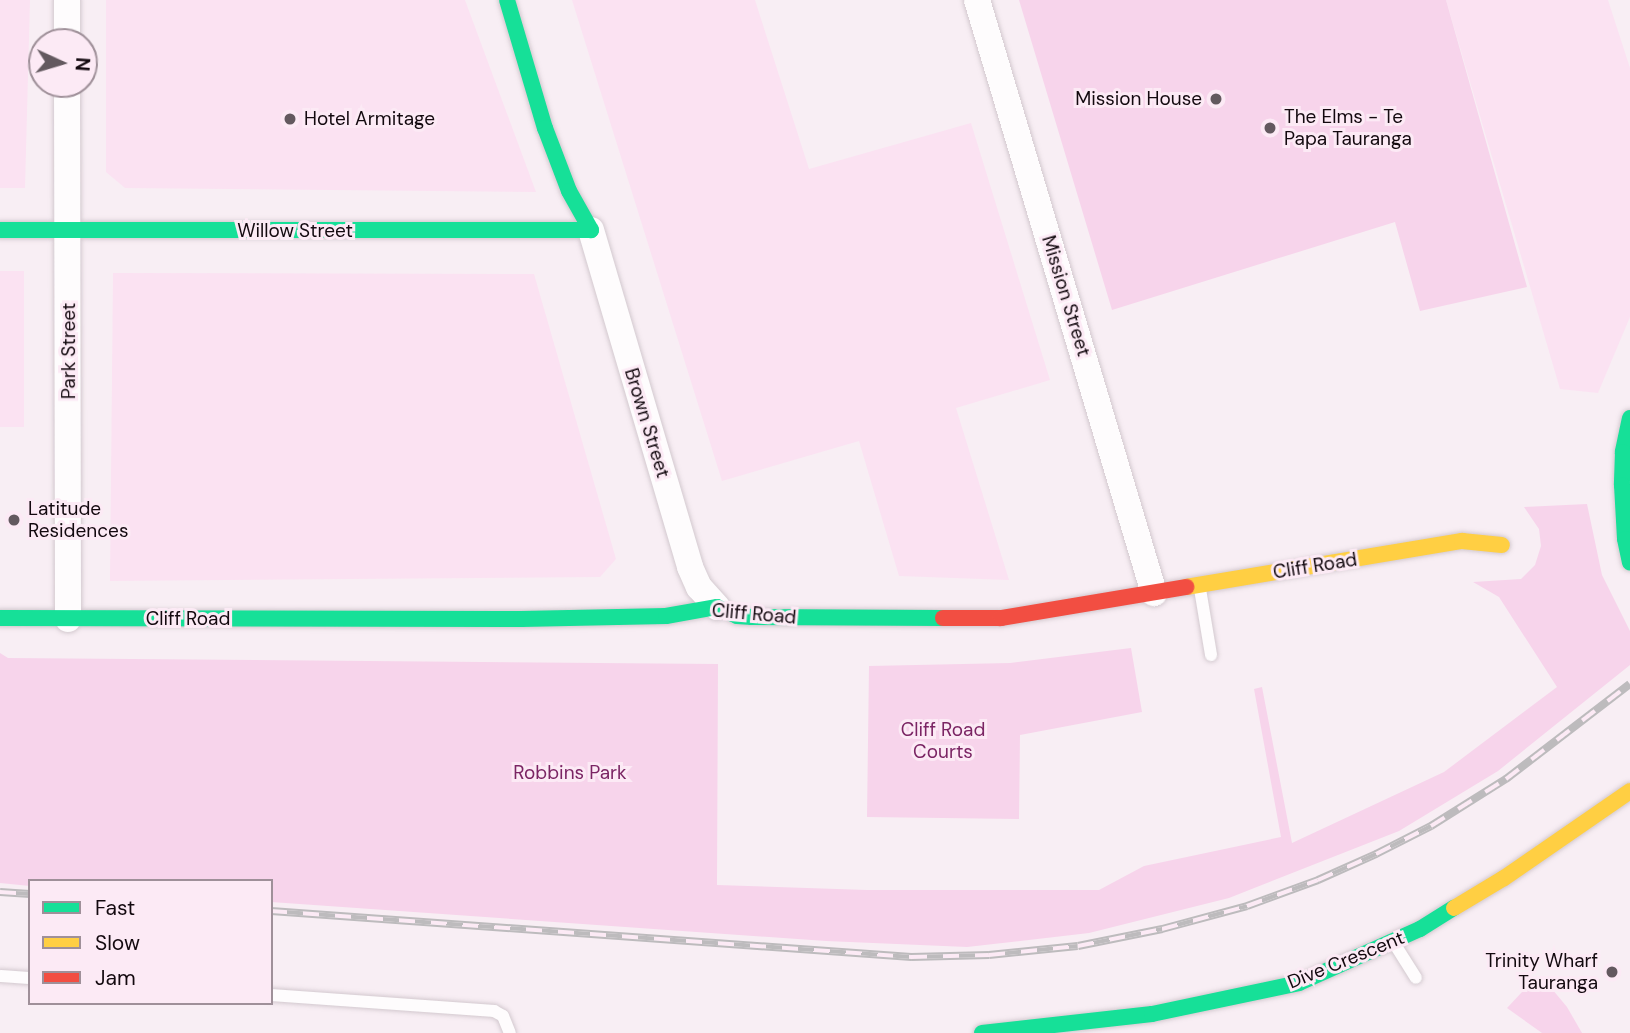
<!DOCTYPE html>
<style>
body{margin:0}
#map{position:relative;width:1630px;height:1033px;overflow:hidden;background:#f8eef4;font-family:"DM Sans",sans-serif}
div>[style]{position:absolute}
.built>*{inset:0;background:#fbe2f2;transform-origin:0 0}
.green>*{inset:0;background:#f7d4eb}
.roads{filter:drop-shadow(0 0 2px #d3c9cf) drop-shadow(0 0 2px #d3c9cf)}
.lane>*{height:12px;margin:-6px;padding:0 6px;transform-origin:6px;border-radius:6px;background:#fefcfd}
.street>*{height:26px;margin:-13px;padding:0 13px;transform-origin:13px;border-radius:13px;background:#fefcfd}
.fast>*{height:16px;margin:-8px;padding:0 8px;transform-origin:8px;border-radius:8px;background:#16e098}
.slow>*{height:16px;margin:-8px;padding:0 8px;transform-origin:8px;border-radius:8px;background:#ffcf43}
.jam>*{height:16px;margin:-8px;padding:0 8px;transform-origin:8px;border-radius:8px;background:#f24e42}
.rail>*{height:8px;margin-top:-4px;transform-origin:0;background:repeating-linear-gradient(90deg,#fceaf5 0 16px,#bdbbbd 0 32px);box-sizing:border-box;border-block:2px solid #bdbbbd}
.dots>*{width:19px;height:19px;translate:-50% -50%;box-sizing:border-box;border:4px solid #fceaf5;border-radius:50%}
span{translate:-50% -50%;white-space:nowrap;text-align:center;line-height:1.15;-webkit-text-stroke:6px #fceaf5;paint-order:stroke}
.poi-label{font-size:19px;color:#13090f}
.right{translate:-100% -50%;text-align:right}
.left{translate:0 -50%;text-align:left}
.street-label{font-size:19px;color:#13090f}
.park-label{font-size:19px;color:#7b2564}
.legend{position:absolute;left:28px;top:879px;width:245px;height:126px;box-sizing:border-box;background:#fceaf5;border:2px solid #9f9099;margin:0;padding:9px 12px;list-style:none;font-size:21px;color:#13090f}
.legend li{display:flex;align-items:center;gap:14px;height:35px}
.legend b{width:35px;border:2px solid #9f9099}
.north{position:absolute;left:28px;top:28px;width:70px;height:70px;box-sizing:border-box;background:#fceaf5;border:2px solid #9f9099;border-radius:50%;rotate:94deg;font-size:19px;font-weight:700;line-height:28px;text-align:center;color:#13090f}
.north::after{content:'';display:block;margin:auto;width:24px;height:32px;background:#63595f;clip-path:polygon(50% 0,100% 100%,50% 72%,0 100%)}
</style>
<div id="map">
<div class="built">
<i style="clip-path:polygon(0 0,30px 0,25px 188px,0 188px)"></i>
<i style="clip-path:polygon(106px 0,465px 0,536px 192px,125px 188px,106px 172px)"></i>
<i style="clip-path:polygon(572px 0,755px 0,809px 169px,971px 123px,1050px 380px,956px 408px,1009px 580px,899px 576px,859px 441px,722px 481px)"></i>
<i style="clip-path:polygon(1446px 0,1608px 0,1630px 68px,1630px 317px,1598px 393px,1560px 389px)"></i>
<i style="left:0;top:271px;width:24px;height:156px"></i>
<i style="clip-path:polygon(113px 273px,534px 274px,616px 559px,600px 577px,110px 581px)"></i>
</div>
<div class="green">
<i style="clip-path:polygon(1019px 0,1446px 0,1527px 287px,1420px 311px,1395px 222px,1112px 310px)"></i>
<i style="clip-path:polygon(1587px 504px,1602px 575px,1630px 631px,1630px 665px,1498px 771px,1399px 831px,1229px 898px,1089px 933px,967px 947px,826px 941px,271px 902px,271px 881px,30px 881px,30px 886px,0 883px,0 653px,8px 658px,718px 664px,717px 885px,867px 890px,1099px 890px,1144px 866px,1281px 837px,1254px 689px,1262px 687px,1292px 843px,1444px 772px,1557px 687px,1499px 597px,1473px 582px,1521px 579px,1535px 565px,1541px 546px,1539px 529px,1524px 507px)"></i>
<i style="clip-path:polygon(1131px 648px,1142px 712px,1020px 735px,1019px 819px,867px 817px,869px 666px,1010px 663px)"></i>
<i style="clip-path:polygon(1537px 976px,1542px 977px,1567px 1007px,1582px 1033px,1542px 1033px,1507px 1008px)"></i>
</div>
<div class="roads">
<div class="lane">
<i style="left:1200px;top:589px;width:67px;rotate:80.5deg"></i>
<i style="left:1394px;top:943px;width:41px;rotate:57.8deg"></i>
<i style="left:0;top:976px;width:30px;rotate:4deg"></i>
<i style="left:271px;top:995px;width:224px;rotate:4.1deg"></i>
<i style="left:494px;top:1011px;width:10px;rotate:29deg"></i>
<i style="left:503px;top:1016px;width:18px;rotate:68deg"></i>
</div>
<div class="street">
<i style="left:977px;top:0;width:619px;rotate:73.38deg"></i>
<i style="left:67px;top:42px;width:42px;rotate:-90deg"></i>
<i style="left:67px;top:84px;width:535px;rotate:89.89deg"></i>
<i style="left:591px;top:230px;width:351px;rotate:73.6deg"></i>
<i style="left:690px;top:567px;width:22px;rotate:66deg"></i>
<i style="left:699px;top:587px;width:27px;rotate:48deg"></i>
</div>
<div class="fast">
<i style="left:507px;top:0;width:134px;rotate:73.5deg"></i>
<i style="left:545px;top:128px;width:67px;rotate:69.1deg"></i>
<i style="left:569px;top:191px;width:45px;rotate:60.6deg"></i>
<i style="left:0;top:230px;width:591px"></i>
<i style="left:1630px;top:418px;width:35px;rotate:102deg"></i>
<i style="left:1623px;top:452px;width:33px;rotate:92deg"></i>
<i style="left:1622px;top:485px;width:54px;rotate:86.8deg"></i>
<i style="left:1625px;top:539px;width:24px;rotate:78deg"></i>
<i style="left:0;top:618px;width:521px;rotate:0.11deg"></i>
<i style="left:521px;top:619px;width:145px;rotate:-1.2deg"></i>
<i style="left:666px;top:616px;width:52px;rotate:-10deg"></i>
<i style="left:717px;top:607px;width:22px;rotate:24deg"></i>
<i style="left:737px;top:616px;width:15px;rotate:4deg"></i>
<i style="left:752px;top:617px;width:191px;rotate:0.3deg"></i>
<i style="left:982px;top:1033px;width:171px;rotate:-6.4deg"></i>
<i style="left:1152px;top:1014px;width:150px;rotate:-11.9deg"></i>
<i style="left:1299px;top:983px;width:133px;rotate:-24.1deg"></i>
<i style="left:1420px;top:929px;width:40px;rotate:-32deg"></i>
</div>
<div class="slow">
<i style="left:1186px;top:587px;width:280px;rotate:-9.5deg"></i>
<i style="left:1462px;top:541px;width:40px;rotate:5.7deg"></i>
<i style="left:1454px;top:908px;width:58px;rotate:-31deg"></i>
<i style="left:1504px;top:878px;width:153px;rotate:-34.6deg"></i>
</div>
<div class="jam">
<i style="left:943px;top:618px;width:58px"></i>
<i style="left:1001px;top:618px;width:188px;rotate:-9.5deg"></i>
</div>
</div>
<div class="rail">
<i style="left:0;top:892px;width:30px;rotate:4deg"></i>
<i style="left:271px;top:911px;width:642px;rotate:4.11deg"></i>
<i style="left:911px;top:957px;width:78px;rotate:-1.5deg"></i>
<i style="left:989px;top:955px;width:89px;rotate:-5.8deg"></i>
<i style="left:1078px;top:946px;width:86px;rotate:-11.4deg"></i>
<i style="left:1162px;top:929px;width:88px;rotate:-15.1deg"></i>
<i style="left:1247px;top:906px;width:76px;rotate:-20.1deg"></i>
<i style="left:1318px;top:880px;width:64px;rotate:-24.1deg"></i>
<i style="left:1376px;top:854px;width:62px;rotate:-27deg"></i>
<i style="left:1431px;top:826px;width:89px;rotate:-32.1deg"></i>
<i style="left:1506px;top:779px;width:156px;rotate:-37.5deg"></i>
</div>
<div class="dots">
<i style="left:1216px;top:99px;background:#63595f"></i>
<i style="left:290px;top:119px;background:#63595f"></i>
<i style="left:1270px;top:128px;background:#63595f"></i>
<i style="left:14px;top:520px;background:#63595f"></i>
<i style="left:1612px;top:972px;background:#63595f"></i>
</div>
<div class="poi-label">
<span class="right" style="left:1202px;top:99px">Mission House</span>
<span class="left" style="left:1284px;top:128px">The Elms - Te<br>Papa Tauranga</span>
<span class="left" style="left:304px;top:119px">Hotel Armitage</span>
<span class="left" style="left:28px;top:520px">Latitude<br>Residences</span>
<span class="right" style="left:1598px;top:972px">Trinity Wharf<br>Tauranga</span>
</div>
<div class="street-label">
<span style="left:295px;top:231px">Willow Street</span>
<span style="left:1066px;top:296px;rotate:73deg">Mission Street</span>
<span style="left:69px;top:351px;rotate:-90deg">Park Street</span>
<span style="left:647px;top:423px;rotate:73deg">Brown Street</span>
<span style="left:1315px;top:566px;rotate:-9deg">Cliff Road</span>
<span style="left:754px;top:614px;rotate:5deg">Cliff Road</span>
<span style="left:188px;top:619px">Cliff Road</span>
<span style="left:1346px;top:960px;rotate:-22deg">Dive Crescent</span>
</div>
<div class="park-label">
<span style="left:943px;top:741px">Cliff Road<br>Courts</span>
<span style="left:570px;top:773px">Robbins Park</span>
</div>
<ul class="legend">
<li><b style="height:9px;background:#16e098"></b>Fast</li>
<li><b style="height:9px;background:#ffcf43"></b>Slow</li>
<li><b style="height:9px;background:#f24e42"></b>Jam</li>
</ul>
<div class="north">N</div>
</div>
